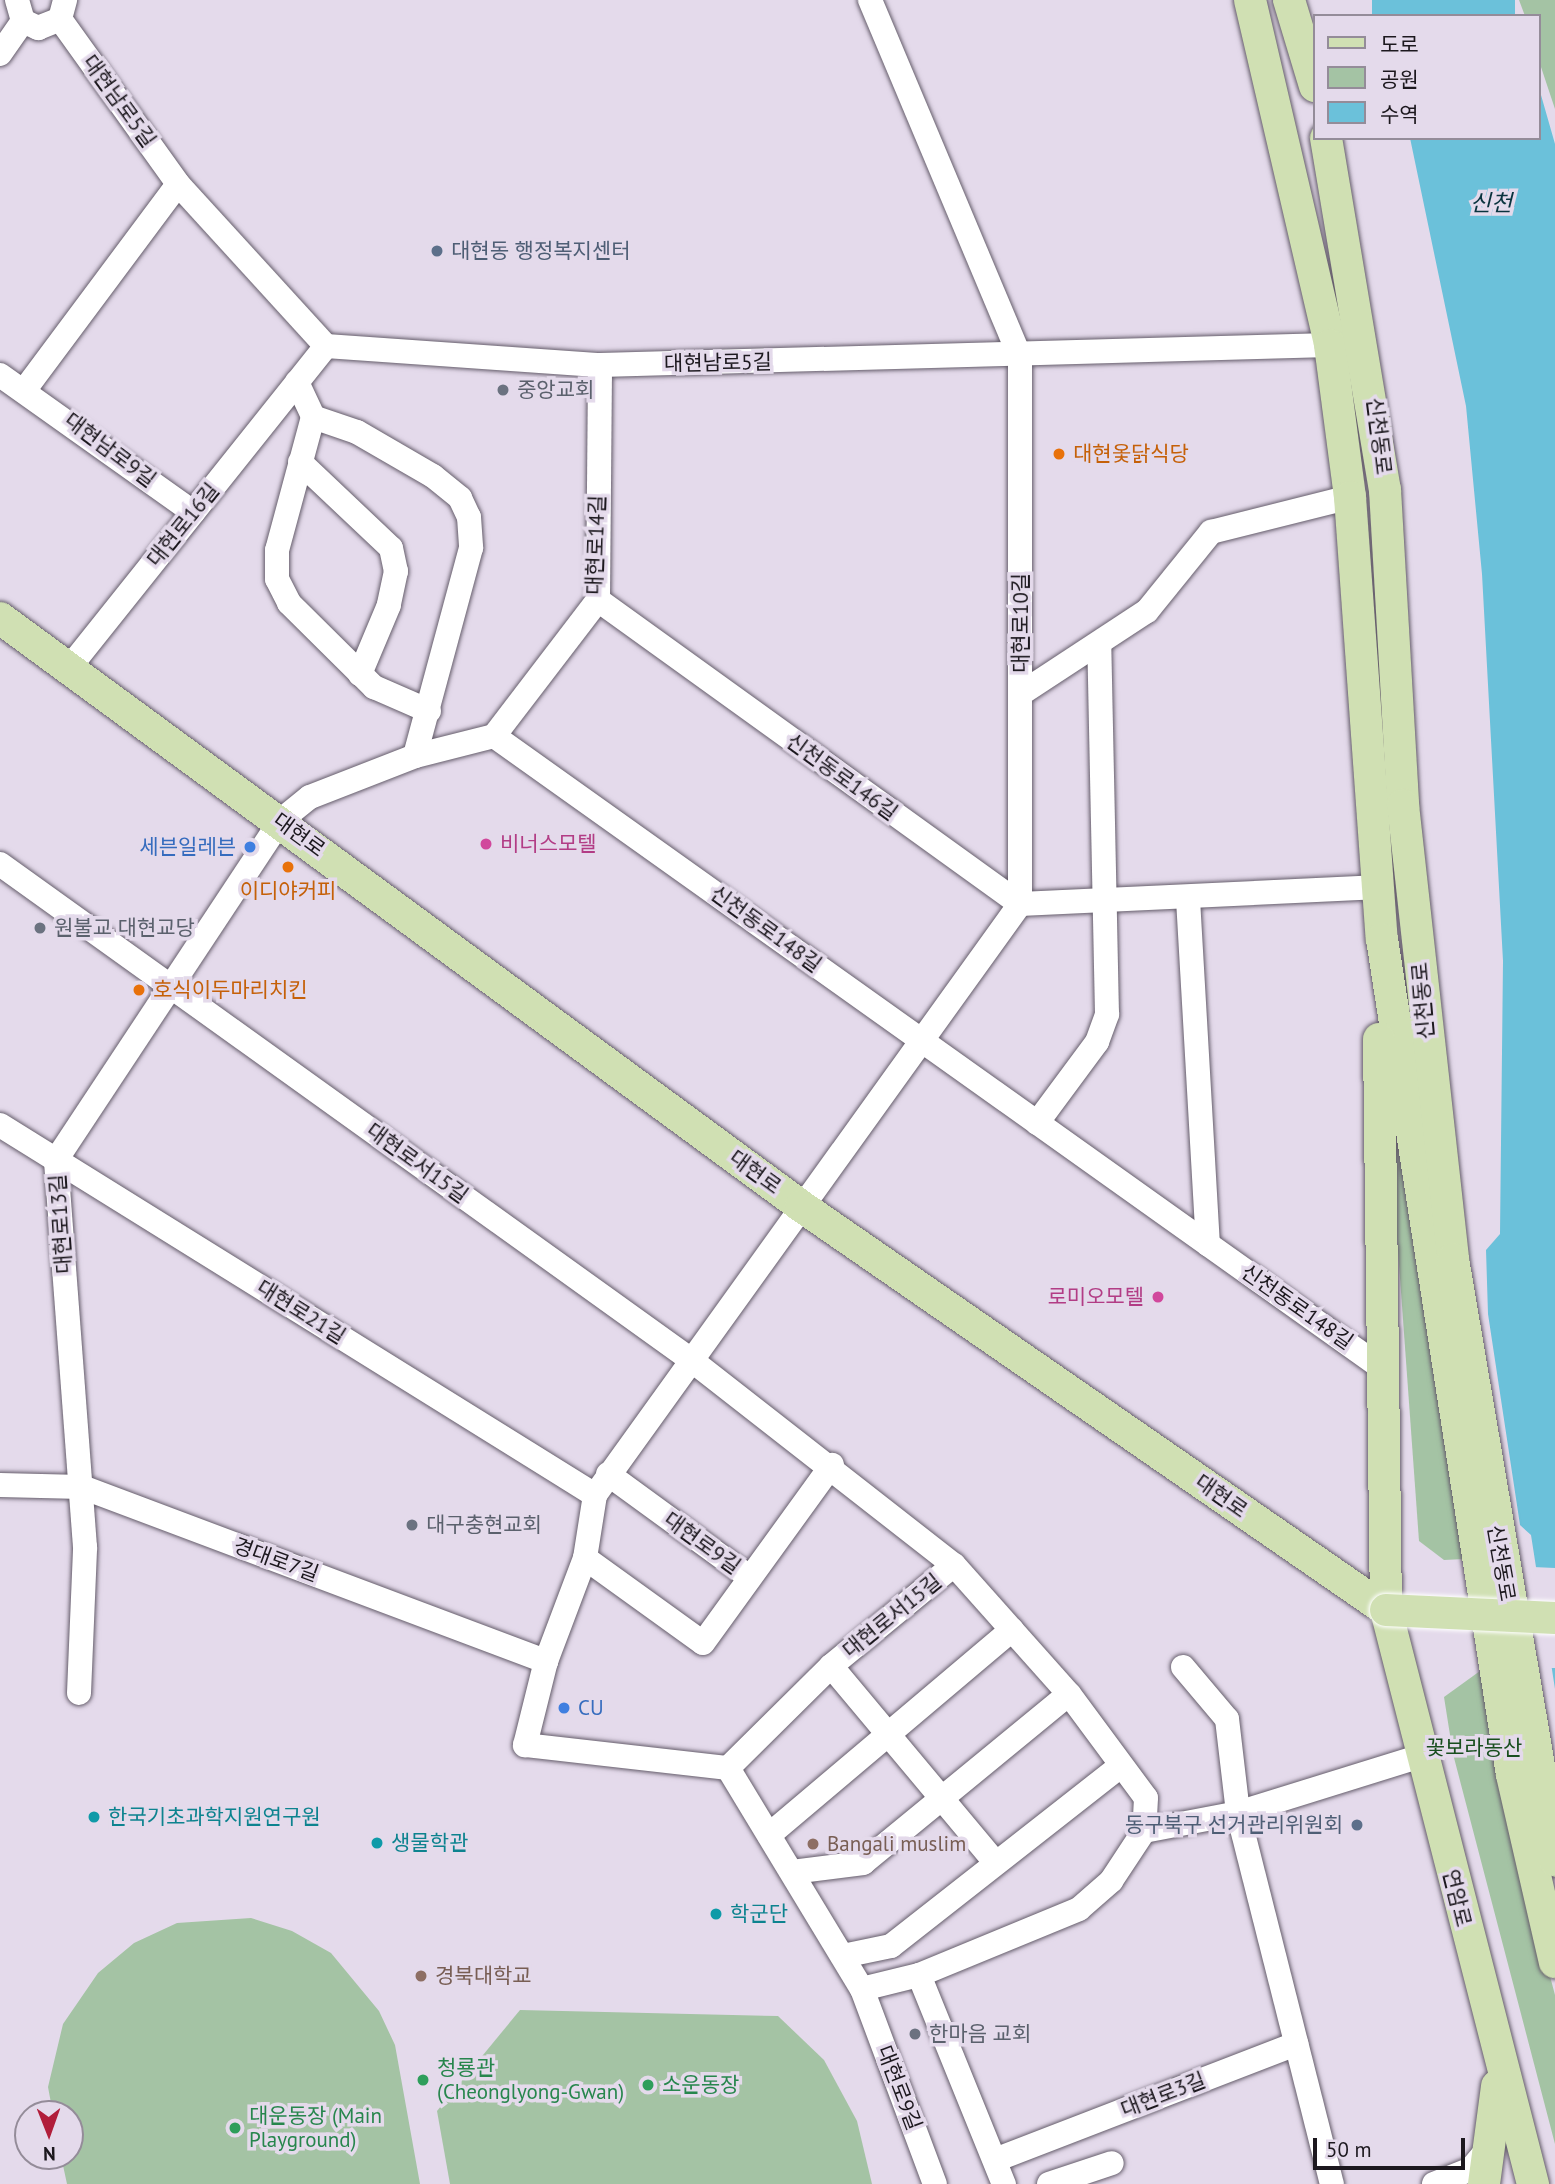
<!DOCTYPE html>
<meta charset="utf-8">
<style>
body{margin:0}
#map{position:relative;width:1555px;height:2184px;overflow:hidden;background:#e4daeb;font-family:"PT Sans","Noto Sans KR",sans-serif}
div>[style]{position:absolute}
.green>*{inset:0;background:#a4c3a4}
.water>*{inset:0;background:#6bc1da;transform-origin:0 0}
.pier>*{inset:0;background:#e4daeb}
.roads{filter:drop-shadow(0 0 2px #655d6b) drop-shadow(0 0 2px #655d6b)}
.minor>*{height:24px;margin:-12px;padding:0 12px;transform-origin:12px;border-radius:12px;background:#fff}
.major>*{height:32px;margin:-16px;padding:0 16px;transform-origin:16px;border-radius:16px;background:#d0e0b3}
.bridges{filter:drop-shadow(0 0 2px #fff) drop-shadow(0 0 2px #fff)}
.major-bridge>*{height:32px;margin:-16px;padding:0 16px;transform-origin:16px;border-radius:16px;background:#d0e0b3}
.dots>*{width:19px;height:19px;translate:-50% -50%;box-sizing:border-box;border:4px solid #e4daeb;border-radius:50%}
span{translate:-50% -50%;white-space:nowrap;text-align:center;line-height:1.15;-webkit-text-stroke:7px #e4daeb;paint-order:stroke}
.street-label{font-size:21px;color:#1c181e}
.service-label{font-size:21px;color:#4e5e75}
.left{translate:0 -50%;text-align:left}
.right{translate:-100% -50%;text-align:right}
.worship-label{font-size:21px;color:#5b616d}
.food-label{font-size:21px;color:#c56008}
.hotel-label{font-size:21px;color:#b23c85}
.shop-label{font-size:21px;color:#366cbe}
.park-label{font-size:21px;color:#184e1e}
.culture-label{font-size:21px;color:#0d838f}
.education-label{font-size:21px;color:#785e54}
.leisure-label{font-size:21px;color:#27864d}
.water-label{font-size:23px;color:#09333e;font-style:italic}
.legend{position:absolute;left:1313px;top:14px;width:228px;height:126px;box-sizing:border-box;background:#e4daeb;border:2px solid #948c99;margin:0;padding:9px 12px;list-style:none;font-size:21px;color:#1c181e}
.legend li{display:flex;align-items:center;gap:14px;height:35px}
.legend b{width:35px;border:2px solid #948c99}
.north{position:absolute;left:14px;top:2100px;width:70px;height:70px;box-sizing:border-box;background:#e4daeb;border:2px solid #948c99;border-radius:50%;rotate:179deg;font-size:19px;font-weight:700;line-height:28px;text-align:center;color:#1c181e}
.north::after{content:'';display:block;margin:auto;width:24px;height:32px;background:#b11e3b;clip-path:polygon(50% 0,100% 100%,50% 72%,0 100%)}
.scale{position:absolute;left:1313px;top:2138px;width:152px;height:32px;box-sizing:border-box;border:4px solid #1c181e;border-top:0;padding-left:9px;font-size:21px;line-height:24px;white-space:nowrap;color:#1c181e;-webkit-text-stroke:5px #e4daeb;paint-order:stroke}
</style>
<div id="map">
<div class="green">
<i style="clip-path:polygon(1519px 0,1555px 0,1555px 109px,1539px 61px,1539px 16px,1525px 16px)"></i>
<i style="clip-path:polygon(1391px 1064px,1464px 1559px,1444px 1560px,1419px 1541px,1385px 1070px)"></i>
<i style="clip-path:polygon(1480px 1671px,1514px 1841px,1555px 1995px,1555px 2144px,1453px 1754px,1444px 1697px)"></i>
<i style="clip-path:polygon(251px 1918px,292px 1931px,331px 1953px,379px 2011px,395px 2045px,420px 2184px,67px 2184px,61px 2156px,70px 2156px,70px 2114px,53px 2114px,48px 2087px,63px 2024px,98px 1973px,134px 1943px,177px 1923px)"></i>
<i style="clip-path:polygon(520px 2010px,778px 2016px,824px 2060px,857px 2121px,872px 2184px,450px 2184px,437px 2111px)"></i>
</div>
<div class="water">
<i style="left:1372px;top:0;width:143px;height:17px"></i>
<i style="clip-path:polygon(1539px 88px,1555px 144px,1555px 1689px,1531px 1535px,1520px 1525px,1488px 1314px,1486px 1250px,1500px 1234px,1503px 961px,1482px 574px,1466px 406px,1410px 138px,1539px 138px)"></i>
</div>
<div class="pier">
<i style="clip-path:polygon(1533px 1567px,1555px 1568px,1555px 1668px,1548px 1668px)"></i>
</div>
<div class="roads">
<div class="minor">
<i style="left:17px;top:0;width:22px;rotate:74deg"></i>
<i style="left:23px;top:21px;width:17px;rotate:25deg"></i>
<i style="left:38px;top:28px;width:24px;rotate:-22deg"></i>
<i style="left:60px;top:19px;width:20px;rotate:-75deg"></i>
<i style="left:870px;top:0;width:387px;rotate:67.2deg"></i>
<i style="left:1020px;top:357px;width:547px;rotate:90deg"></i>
<i style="left:1020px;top:904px;width:728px;rotate:125.72deg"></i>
<i style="left:595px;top:1495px;width:64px;rotate:99deg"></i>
<i style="left:585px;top:1558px;width:110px;rotate:110.7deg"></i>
<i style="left:546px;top:1661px;width:87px;rotate:104deg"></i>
<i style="left:525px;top:1745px;width:204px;rotate:6.5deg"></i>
<i style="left:728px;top:1768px;width:258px;rotate:58.8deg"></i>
<i style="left:862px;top:1989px;width:208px;rotate:69.5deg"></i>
<i style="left:60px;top:19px;width:203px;rotate:54.4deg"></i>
<i style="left:178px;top:184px;width:219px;rotate:47.6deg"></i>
<i style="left:326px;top:346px;width:275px;rotate:4deg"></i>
<i style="left:600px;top:365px;width:730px;rotate:-1.57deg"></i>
<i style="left:0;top:54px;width:40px;rotate:-55.1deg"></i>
<i style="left:0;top:375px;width:237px;rotate:35.4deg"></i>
<i style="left:297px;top:382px;width:38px;rotate:65deg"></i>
<i style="left:313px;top:417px;width:138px;rotate:105.1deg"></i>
<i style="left:277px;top:550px;width:29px;rotate:90deg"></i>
<i style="left:277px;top:579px;width:27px;rotate:63deg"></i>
<i style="left:289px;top:603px;width:120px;rotate:44.7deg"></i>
<i style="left:374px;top:687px;width:60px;rotate:23.6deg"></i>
<i style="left:26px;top:388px;width:254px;rotate:-53.3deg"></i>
<i style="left:313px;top:417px;width:46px;rotate:18.8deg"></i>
<i style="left:357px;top:432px;width:88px;rotate:30.1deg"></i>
<i style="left:433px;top:476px;width:35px;rotate:39deg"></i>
<i style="left:460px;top:498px;width:21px;rotate:65deg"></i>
<i style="left:469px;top:517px;width:31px;rotate:86deg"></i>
<i style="left:471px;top:548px;width:215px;rotate:105.1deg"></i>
<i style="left:300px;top:462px;width:125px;rotate:43.4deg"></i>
<i style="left:391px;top:548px;width:24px;rotate:78deg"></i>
<i style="left:396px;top:571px;width:35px;rotate:102deg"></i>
<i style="left:389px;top:605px;width:75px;rotate:112.8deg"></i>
<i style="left:598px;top:600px;width:520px;rotate:35.77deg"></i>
<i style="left:1020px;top:904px;width:355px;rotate:-2.7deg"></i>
<i style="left:69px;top:668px;width:412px;rotate:-51.4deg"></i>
<i style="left:1022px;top:693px;width:149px;rotate:-33.3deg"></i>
<i style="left:1147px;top:611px;width:102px;rotate:-51deg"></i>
<i style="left:1211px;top:532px;width:143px;rotate:-14.1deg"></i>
<i style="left:494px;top:736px;width:1095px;rotate:35.45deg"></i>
<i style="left:0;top:864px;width:849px;rotate:35.66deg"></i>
<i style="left:690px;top:1359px;width:335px;rotate:38deg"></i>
<i style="left:954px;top:1565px;width:173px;rotate:48.3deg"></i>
<i style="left:1069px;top:1694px;width:129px;rotate:53.5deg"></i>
<i style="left:1146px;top:1798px;width:33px;rotate:93deg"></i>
<i style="left:1188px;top:899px;width:346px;rotate:86.7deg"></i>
<i style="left:1037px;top:1123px;width:101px;rotate:-53.5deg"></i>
<i style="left:1097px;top:1042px;width:30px;rotate:-70deg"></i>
<i style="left:1107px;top:1014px;width:369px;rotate:-91.2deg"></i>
<i style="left:0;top:1125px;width:701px;rotate:31.88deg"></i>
<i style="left:608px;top:1474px;width:175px;rotate:36.1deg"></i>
<i style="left:0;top:1485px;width:82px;rotate:1.4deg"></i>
<i style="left:82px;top:1487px;width:496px;rotate:20.6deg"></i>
<i style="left:585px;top:1558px;width:145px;rotate:35.8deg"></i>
<i style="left:703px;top:1643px;width:220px;rotate:-54.1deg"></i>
<i style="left:831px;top:1666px;width:257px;rotate:50.1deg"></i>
<i style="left:1183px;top:1667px;width:68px;rotate:49.8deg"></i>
<i style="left:1227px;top:1719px;width:95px;rotate:83.3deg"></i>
<i style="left:1238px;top:1813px;width:383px;rotate:75.8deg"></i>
<i style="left:79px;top:1693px;width:146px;rotate:-87.6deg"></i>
<i style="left:85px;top:1547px;width:388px;rotate:-94.3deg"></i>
<i style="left:56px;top:1160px;width:406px;rotate:-56.5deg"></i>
<i style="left:280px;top:821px;width:38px;rotate:-39deg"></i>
<i style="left:310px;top:797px;width:113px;rotate:-21.3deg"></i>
<i style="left:415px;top:756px;width:81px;rotate:-14.2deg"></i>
<i style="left:494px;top:736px;width:171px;rotate:-52.6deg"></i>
<i style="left:598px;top:600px;width:235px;rotate:-89.5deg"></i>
<i style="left:728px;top:1768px;width:145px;rotate:-44.7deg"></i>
<i style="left:831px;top:1666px;width:159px;rotate:-39.4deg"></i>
<i style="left:769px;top:1835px;width:318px;rotate:-40.2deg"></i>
<i style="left:792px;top:1872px;width:72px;rotate:-7.2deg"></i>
<i style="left:863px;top:1863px;width:266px;rotate:-39.4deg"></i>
<i style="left:843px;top:1956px;width:49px;rotate:-11.8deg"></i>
<i style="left:891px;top:1946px;width:290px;rotate:-38.1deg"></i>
<i style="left:919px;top:1975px;width:226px;rotate:67.9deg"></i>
<i style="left:862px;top:1989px;width:59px;rotate:-13.8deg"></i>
<i style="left:919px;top:1975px;width:173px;rotate:-22.4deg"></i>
<i style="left:1079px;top:1909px;width:43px;rotate:-41.2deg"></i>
<i style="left:1111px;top:1881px;width:60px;rotate:-56.6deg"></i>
<i style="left:1144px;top:1831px;width:96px;rotate:-10.8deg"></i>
<i style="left:1238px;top:1813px;width:192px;rotate:-17.3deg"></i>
<i style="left:995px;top:2160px;width:323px;rotate:-21.1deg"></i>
<i style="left:1049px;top:2184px;width:66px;rotate:-18.4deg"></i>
<i style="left:1434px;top:2184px;width:40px;rotate:-22deg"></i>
<i style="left:1471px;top:2169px;width:33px;rotate:-50deg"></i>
</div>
<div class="major">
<i style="left:1250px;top:0;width:354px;rotate:76.9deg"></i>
<i style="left:1330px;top:345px;width:153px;rotate:82.5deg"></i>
<i style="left:1350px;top:497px;width:443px;rotate:85.9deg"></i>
<i style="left:1382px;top:939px;width:846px;rotate:81.16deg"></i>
<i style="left:1512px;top:1775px;width:192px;rotate:77.1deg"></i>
<i style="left:1289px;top:0;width:90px;rotate:73.2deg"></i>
<i style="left:1326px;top:138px;width:357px;rotate:80.5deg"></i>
<i style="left:1385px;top:490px;width:316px;rotate:86.7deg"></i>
<i style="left:1403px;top:805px;width:457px;rotate:83.7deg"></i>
<i style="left:1453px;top:1259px;width:610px;rotate:80.37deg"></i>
<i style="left:0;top:618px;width:994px;rotate:36.28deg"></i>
<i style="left:801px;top:1206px;width:711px;rotate:34.63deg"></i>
<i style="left:1379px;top:1039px;width:571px;rotate:89.3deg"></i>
<i style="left:1386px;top:1610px;width:593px;rotate:75.64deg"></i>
<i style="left:1484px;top:2184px;width:99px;rotate:-82.4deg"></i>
</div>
</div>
<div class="bridges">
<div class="major-bridge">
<i style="left:1386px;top:1610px;width:169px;rotate:2.7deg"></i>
</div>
</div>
<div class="dots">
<i style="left:437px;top:251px;background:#5c6f8a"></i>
<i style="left:503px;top:390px;background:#6b7280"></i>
<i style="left:1059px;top:454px;background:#e8710a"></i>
<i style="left:486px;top:844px;background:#d1479c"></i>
<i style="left:250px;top:847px;background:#3f7fe0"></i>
<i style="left:288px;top:867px;background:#e8710a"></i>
<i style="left:40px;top:928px;background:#6b7280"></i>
<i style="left:139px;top:990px;background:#e8710a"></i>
<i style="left:1158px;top:1297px;background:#d1479c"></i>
<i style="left:412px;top:1525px;background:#6b7280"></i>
<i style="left:564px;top:1708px;background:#3f7fe0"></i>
<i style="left:94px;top:1817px;background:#0f9aa8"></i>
<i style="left:1357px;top:1825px;background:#5c6f8a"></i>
<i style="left:377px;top:1843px;background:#0f9aa8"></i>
<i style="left:813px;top:1844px;background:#8d6e63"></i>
<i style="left:716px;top:1914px;background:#0f9aa8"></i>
<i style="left:421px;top:1976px;background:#8d6e63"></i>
<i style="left:915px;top:2034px;background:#6b7280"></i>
<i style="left:423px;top:2080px;background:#2e9e5b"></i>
<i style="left:648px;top:2085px;background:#2e9e5b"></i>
<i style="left:235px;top:2128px;background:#2e9e5b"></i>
</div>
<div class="street-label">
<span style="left:119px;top:101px;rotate:54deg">대현남로5길</span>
<span style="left:718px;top:363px;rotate:-1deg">대현남로5길</span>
<span style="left:1379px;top:436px;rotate:83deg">신천동로</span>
<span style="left:110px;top:450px;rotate:37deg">대현남로9길</span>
<span style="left:183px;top:525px;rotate:-51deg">대현로16길</span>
<span style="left:596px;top:545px;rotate:-88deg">대현로14길</span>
<span style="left:1021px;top:623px;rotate:-90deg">대현로10길</span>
<span style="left:842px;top:777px;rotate:36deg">신천동로146길</span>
<span style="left:299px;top:835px;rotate:36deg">대현로</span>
<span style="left:766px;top:929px;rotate:36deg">신천동로148길</span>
<span style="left:1423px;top:1001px;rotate:-95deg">신천동로</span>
<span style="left:417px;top:1163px;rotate:36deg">대현로서15길</span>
<span style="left:755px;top:1172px;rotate:36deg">대현로</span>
<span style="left:61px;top:1224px;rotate:-94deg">대현로13길</span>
<span style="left:1297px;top:1307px;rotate:35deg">신천동로148길</span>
<span style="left:301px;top:1312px;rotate:32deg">대현로21길</span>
<span style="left:1221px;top:1496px;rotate:35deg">대현로</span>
<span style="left:702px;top:1543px;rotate:36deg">대현로9길</span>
<span style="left:276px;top:1560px;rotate:20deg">경대로7길</span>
<span style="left:1501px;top:1563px;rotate:80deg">신천동로</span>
<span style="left:892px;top:1616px;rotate:-39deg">대현로서15길</span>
<span style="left:1457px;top:1898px;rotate:76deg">연암로</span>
<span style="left:899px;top:2088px;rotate:69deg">대현로9길</span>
<span style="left:1163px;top:2095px;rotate:-21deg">대현로3길</span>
</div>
<div class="service-label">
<span class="left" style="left:451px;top:251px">대현동 행정복지센터</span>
<span class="right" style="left:1343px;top:1825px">동구북구 선거관리위원회</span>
</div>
<div class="worship-label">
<span class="left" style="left:517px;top:390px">중앙교회</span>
<span class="left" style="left:54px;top:928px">원불교 대현교당</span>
<span class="left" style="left:426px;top:1525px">대구충현교회</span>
<span class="left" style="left:929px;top:2034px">한마음 교회</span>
</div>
<div class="food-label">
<span class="left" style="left:1073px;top:454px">대현옻닭식당</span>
<span style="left:288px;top:891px">이디야커피</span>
<span class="left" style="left:153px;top:990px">호식이두마리치킨</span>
</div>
<div class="hotel-label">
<span class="left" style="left:500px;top:844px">비너스모텔</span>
<span class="right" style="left:1144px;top:1297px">로미오모텔</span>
</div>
<div class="shop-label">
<span class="right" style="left:236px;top:847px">세븐일레븐</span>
<span class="left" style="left:578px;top:1708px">CU</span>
</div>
<div class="park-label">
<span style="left:1474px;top:1748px">꽃보라동산</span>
</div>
<div class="culture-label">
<span class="left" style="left:108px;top:1817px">한국기초과학지원연구원</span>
<span class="left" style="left:391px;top:1843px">생물학관</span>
<span class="left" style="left:730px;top:1914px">학군단</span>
</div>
<div class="education-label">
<span class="left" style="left:827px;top:1844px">Bangali muslim</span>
<span class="left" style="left:435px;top:1976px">경북대학교</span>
</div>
<div class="leisure-label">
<span class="left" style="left:437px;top:2080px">청룡관<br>(Cheonglyong-Gwan)</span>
<span class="left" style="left:662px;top:2085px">소운동장</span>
<span class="left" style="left:249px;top:2128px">대운동장 (Main<br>Playground)</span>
</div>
<div class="water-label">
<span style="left:1491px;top:203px">신천</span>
</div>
<ul class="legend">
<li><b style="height:9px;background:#d0e0b3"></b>도로</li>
<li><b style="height:19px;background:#a4c3a4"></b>공원</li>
<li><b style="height:19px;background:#6bc1da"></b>수역</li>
</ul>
<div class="north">N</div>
<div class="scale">50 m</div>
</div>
